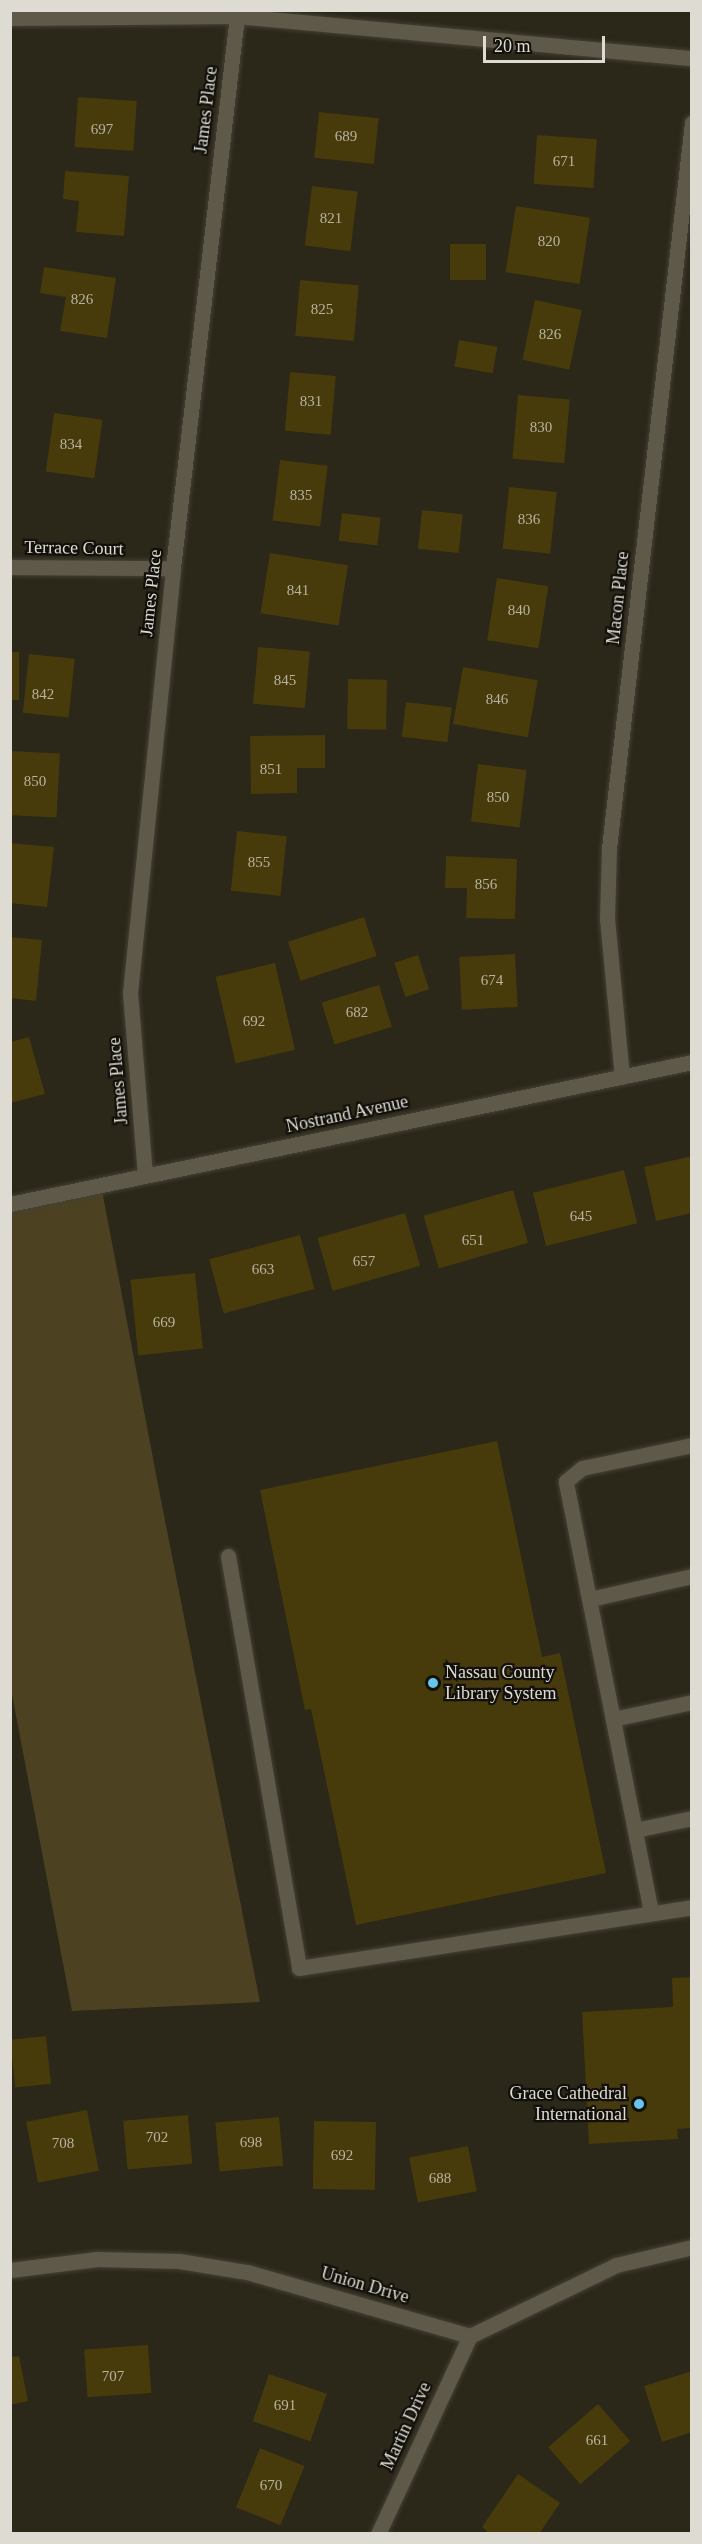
<!DOCTYPE html>
<style>
body{margin:0}
#map{position:relative;width:702px;height:2544px;overflow:hidden;background:#2b2719;font-family:"Times New Roman",serif}
div>[style]{position:absolute}
.green>*{inset:0;background:#4c4222}
.building>*{inset:0;background:#473a0b;transform-origin:0 0}
.roads{filter:drop-shadow(0 0 2px #444135) drop-shadow(0 0 2px #444135)}
.service>*{height:15px;margin:-7.5px;padding:0 7.5px;transform-origin:7.5px;border-radius:7.5px;background:#5e5949}
.minor>*{height:15px;margin:-7.5px;padding:0 7.5px;transform-origin:7.5px;border-radius:7.5px;background:#5e5949}
.dots>*{width:16px;height:16px;translate:-50% -50%;box-sizing:border-box;border:3px solid #12100a;border-radius:50%}
span{translate:-50% -50%;white-space:nowrap;text-align:center;line-height:1.15;-webkit-text-stroke:4.5px #12100a;paint-order:stroke}
.number-label{font-size:15px;color:#b8b3a0}
.number-label span{-webkit-text-stroke-width:0}
.street-label{font-size:18px;color:#dedbd2}
.poi-label{font-size:18px;color:#dedbd2}
.left{translate:0 -50%;text-align:left}
.right{translate:-100% -50%;text-align:right}
.frame{position:absolute;inset:0;border:12px solid #dedbd2;pointer-events:none}
.scale{position:absolute;left:483px;top:36px;width:122px;height:27px;box-sizing:border-box;border:3px solid #dedbd2;border-top:0;padding-left:8px;font-size:18px;line-height:21px;white-space:nowrap;color:#dedbd2;-webkit-text-stroke:4px #12100a;paint-order:stroke}
</style>
<div id="map">
<div class="green">
<i style="clip-path:polygon(101px 1185px,160px 1495px,260px 2002px,72px 2011px,11px 1689px,10px 1204px)"></i>
</div>
<div class="building">
<i style="left:78px;top:97px;width:59px;height:50px;rotate:4deg"></i>
<i style="left:319px;top:112px;width:60px;height:46px;rotate:6deg"></i>
<i style="left:537px;top:135px;width:60px;height:49px;rotate:4deg"></i>
<i style="clip-path:polygon(65px 171px,129px 176px,124px 236px,76px 232px,79px 201px,63px 199px)"></i>
<i style="left:312px;top:186px;width:46px;height:60px;rotate:7deg"></i>
<i style="left:516px;top:206px;width:75px;height:67px;rotate:9deg"></i>
<i style="left:450px;top:244px;width:36px;height:36px"></i>
<i style="clip-path:polygon(44px 267px,116px 278px,107px 338px,60px 331px,66px 297px,40px 293px)"></i>
<i style="left:300px;top:280px;width:59px;height:56px;rotate:5deg"></i>
<i style="left:535px;top:300px;width:48px;height:61px;rotate:12deg"></i>
<i style="left:459px;top:340px;width:39px;height:27px;rotate:10deg"></i>
<i style="left:290px;top:372px;width:46px;height:59px;rotate:5deg"></i>
<i style="left:518px;top:395px;width:52px;height:64px;rotate:5deg"></i>
<i style="left:54px;top:413px;width:49px;height:59px;rotate:8deg"></i>
<i style="left:280px;top:460px;width:48px;height:61px;rotate:7deg"></i>
<i style="left:509px;top:487px;width:48px;height:62px;rotate:6deg"></i>
<i style="left:422px;top:510px;width:41px;height:39px;rotate:6deg"></i>
<i style="left:342px;top:513px;width:39px;height:28px;rotate:7deg"></i>
<i style="left:270px;top:553px;width:79px;height:61px;rotate:9deg"></i>
<i style="left:497px;top:578px;width:52px;height:63px;rotate:9deg"></i>
<i style="left:258px;top:647px;width:52px;height:57px;rotate:5deg"></i>
<i style="left:10px;top:652px;width:9px;height:48px"></i>
<i style="left:29px;top:654px;width:46px;height:59px;rotate:6deg"></i>
<i style="left:463px;top:667px;width:76px;height:58px;rotate:10deg"></i>
<i style="left:348px;top:679px;width:39px;height:50px;rotate:1deg"></i>
<i style="left:406px;top:702px;width:46px;height:35px;rotate:7deg"></i>
<i style="clip-path:polygon(325px 735px,325px 768px,297px 768px,297px 793px,251px 794px,250px 736px)"></i>
<i style="left:10px;top:751px;width:50px;height:64px;rotate:3deg"></i>
<i style="left:478px;top:764px;width:49px;height:58px;rotate:7deg"></i>
<i style="left:237px;top:831px;width:50px;height:60px;rotate:6deg"></i>
<i style="clip-path:polygon(10px 843px,54px 847px,47px 907px,10px 903px)"></i>
<i style="clip-path:polygon(446px 856px,517px 859px,515px 919px,466px 918px,467px 888px,445px 888px)"></i>
<i style="left:364px;top:917px;width:41px;height:80px;rotate:72deg"></i>
<i style="clip-path:polygon(10px 937px,42px 940px,36px 1001px,10px 998px)"></i>
<i style="left:515px;top:954px;width:53px;height:56px;rotate:87deg"></i>
<i style="left:418px;top:955px;width:36px;height:25px;rotate:72deg"></i>
<i style="left:275px;top:963px;width:89px;height:61px;rotate:77deg"></i>
<i style="left:379px;top:985px;width:44px;height:60px;rotate:73deg"></i>
<i style="clip-path:polygon(29px 1037px,45px 1094px,10px 1103px,10px 1042px)"></i>
<i style="clip-path:polygon(692px 1156px,692px 1213px,656px 1221px,644px 1167px)"></i>
<i style="left:624px;top:1170px;width:55px;height:94px;rotate:76deg"></i>
<i style="left:513px;top:1190px;width:55px;height:93px;rotate:74deg"></i>
<i style="left:405px;top:1213px;width:55px;height:91px;rotate:74deg"></i>
<i style="left:300px;top:1235px;width:56px;height:94px;rotate:75deg"></i>
<i style="left:195px;top:1273px;width:76px;height:65px;rotate:84deg"></i>
<i style="clip-path:polygon(497px 1441px,542px 1657px,560px 1653px,606px 1873px,356px 1925px,311px 1709px,305px 1710px,260px 1490px)"></i>
<i style="clip-path:polygon(692px 1977px,692px 2128px,677px 2129px,678px 2139px,589px 2144px,582px 2012px,673px 2007px,672px 1978px)"></i>
<i style="left:46px;top:2036px;width:48px;height:36px;rotate:84deg"></i>
<i style="left:87px;top:2110px;width:62px;height:62px;rotate:79deg"></i>
<i style="left:188px;top:2115px;width:49px;height:65px;rotate:85deg"></i>
<i style="left:279px;top:2117px;width:49px;height:64px;rotate:85deg"></i>
<i style="left:314px;top:2121px;width:62px;height:68px;rotate:1deg"></i>
<i style="left:468px;top:2146px;width:46px;height:60px;rotate:79deg"></i>
<i style="left:148px;top:2345px;width:48px;height:64px;rotate:86deg"></i>
<i style="clip-path:polygon(19px 2356px,28px 2401px,10px 2405px,10px 2357px)"></i>
<i style="clip-path:polygon(692px 2371px,692px 2432px,662px 2442px,644px 2386px)"></i>
<i style="left:269px;top:2374px;width:61px;height:50px;rotate:19deg"></i>
<i style="left:598px;top:2404px;width:49px;height:66px;rotate:49deg"></i>
<i style="left:260px;top:2448px;width:48px;height:64px;rotate:22deg"></i>
<i style="clip-path:polygon(518px 2474px,560px 2503px,539px 2534px,490px 2534px,482px 2527px)"></i>
</div>
<div class="roads">
<div class="service">
<i style="left:228px;top:1556px;width:418px;rotate:80.2deg"></i>
<i style="left:299px;top:1968px;width:398px;rotate:-8.8deg"></i>
<i style="left:590px;top:1599px;width:105px;rotate:-12.7deg"></i>
<i style="left:613px;top:1719px;width:81px;rotate:-12.1deg"></i>
<i style="left:635px;top:1830px;width:58px;rotate:-11.9deg"></i>
<i style="left:651px;top:1912px;width:439px;rotate:-101.2deg"></i>
<i style="left:566px;top:1481px;width:21px;rotate:-39deg"></i>
<i style="left:582px;top:1468px;width:112px;rotate:-11.8deg"></i>
</div>
<div class="minor">
<i style="left:10px;top:18px;width:227px;rotate:-0.5deg"></i>
<i style="left:237px;top:16px;width:457px;rotate:5.3deg"></i>
<i style="left:10px;top:567px;width:163px;rotate:0.4deg"></i>
<i style="left:622px;top:1077px;width:159px;rotate:-95.4deg"></i>
<i style="left:607px;top:919px;width:71px;rotate:-88.4deg"></i>
<i style="left:609px;top:848px;width:730px;rotate:-83.47deg"></i>
<i style="left:145px;top:1175px;width:183px;rotate:-94.7deg"></i>
<i style="left:130px;top:993px;width:427px;rotate:-84.2deg"></i>
<i style="left:173px;top:568px;width:556px;rotate:-83.39deg"></i>
<i style="left:10px;top:1204px;width:697px;rotate:-11.76deg"></i>
<i style="left:10px;top:2270px;width:88px;rotate:-7.2deg"></i>
<i style="left:97px;top:2259px;width:82px;rotate:1.4deg"></i>
<i style="left:179px;top:2261px;width:69px;rotate:9.2deg"></i>
<i style="left:247px;top:2272px;width:232px;rotate:16deg"></i>
<i style="left:470px;top:2336px;width:162px;rotate:-25.9deg"></i>
<i style="left:616px;top:2265px;width:78px;rotate:-13.3deg"></i>
<i style="left:378px;top:2534px;width:218px;rotate:-65.1deg"></i>
</div>
</div>
<div class="dots">
<i style="left:433px;top:1683px;background:#67c4ef"></i>
<i style="left:639px;top:2104px;background:#67c4ef"></i>
</div>
<div class="number-label">
<span style="left:102px;top:130px">697</span>
<span style="left:346px;top:137px">689</span>
<span style="left:564px;top:162px">671</span>
<span style="left:331px;top:219px">821</span>
<span style="left:549px;top:242px">820</span>
<span style="left:82px;top:300px">826</span>
<span style="left:322px;top:310px">825</span>
<span style="left:550px;top:335px">826</span>
<span style="left:311px;top:402px">831</span>
<span style="left:541px;top:428px">830</span>
<span style="left:71px;top:445px">834</span>
<span style="left:301px;top:496px">835</span>
<span style="left:529px;top:520px">836</span>
<span style="left:298px;top:591px">841</span>
<span style="left:519px;top:611px">840</span>
<span style="left:285px;top:681px">845</span>
<span style="left:43px;top:695px">842</span>
<span style="left:497px;top:700px">846</span>
<span style="left:271px;top:770px">851</span>
<span style="left:35px;top:782px">850</span>
<span style="left:498px;top:798px">850</span>
<span style="left:259px;top:863px">855</span>
<span style="left:486px;top:885px">856</span>
<span style="left:492px;top:981px">674</span>
<span style="left:357px;top:1013px">682</span>
<span style="left:254px;top:1022px">692</span>
<span style="left:581px;top:1217px">645</span>
<span style="left:473px;top:1241px">651</span>
<span style="left:364px;top:1262px">657</span>
<span style="left:263px;top:1270px">663</span>
<span style="left:164px;top:1323px">669</span>
<span style="left:157px;top:2138px">702</span>
<span style="left:251px;top:2143px">698</span>
<span style="left:63px;top:2144px">708</span>
<span style="left:342px;top:2156px">692</span>
<span style="left:440px;top:2179px">688</span>
<span style="left:113px;top:2377px">707</span>
<span style="left:285px;top:2406px">691</span>
<span style="left:597px;top:2441px">661</span>
<span style="left:271px;top:2486px">670</span>
</div>
<div class="street-label">
<span style="left:206px;top:110px;rotate:-83deg">James Place</span>
<span style="left:74px;top:548px;rotate:1deg">Terrace Court</span>
<span style="left:151px;top:593px;rotate:-84deg">James Place</span>
<span style="left:618px;top:598px;rotate:-84deg">Macon Place</span>
<span style="left:118px;top:1081px;rotate:-95deg">James Place</span>
<span style="left:347px;top:1114px;rotate:-12deg">Nostrand Avenue</span>
<span style="left:365px;top:2285px;rotate:16deg">Union Drive</span>
<span style="left:406px;top:2426px;rotate:-65deg">Martin Drive</span>
</div>
<div class="poi-label">
<span class="left" style="left:445px;top:1683px">Nassau County<br>Library System</span>
<span class="right" style="left:627px;top:2104px">Grace Cathedral<br>International</span>
</div>
<div class="frame"></div>
<div class="scale">20 m</div>
</div>
